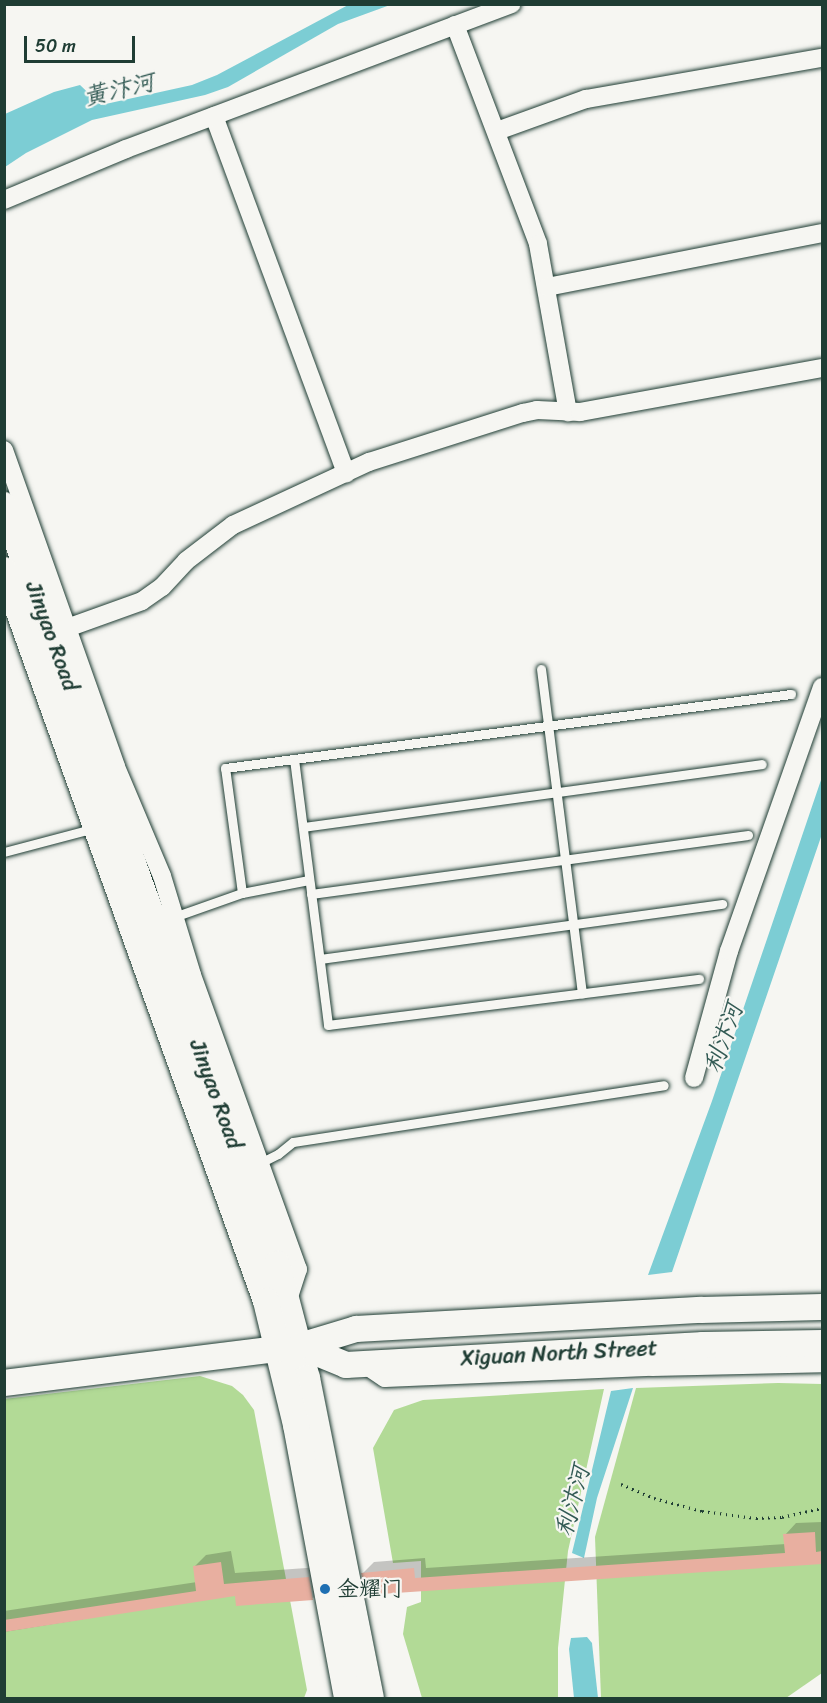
<!DOCTYPE html>
<meta charset="utf-8">
<style>
body{margin:0}
#map{position:relative;width:827px;height:1703px;overflow:hidden;background:#f6f6f2;font-family:Sriracha,"LXGW WenKai TC",sans-serif}
div>[style]{position:absolute}
.green>*{inset:0;background:#b2da96}
.water>*{inset:0;background:#7ccdd4}
.shadow>*{inset:0;background:#0003}
.building>*{inset:0;background:#e8afa0}
.path>*{height:3px;margin-top:-1.5px;transform-origin:0;background:repeating-linear-gradient(90deg,#1f3d34 0 1.5px,transparent 0 6px)}
.roads{filter:drop-shadow(0 0 2px #1f3d34) drop-shadow(0 0 2px #1f3d34)}
.lane>*{height:9px;margin:-4.5px;padding:0 4.5px;transform-origin:4.5px;border-radius:4.5px;background:#f6f6f2}
.street>*{height:18px;margin:-9px;padding:0 9px;transform-origin:9px;border-radius:9px;background:#f6f6f2}
.secondary>*{height:26px;margin:-13px;padding:0 13px;transform-origin:13px;border-radius:13px;background:#f6f6f2}
.dots>*{width:16px;height:16px;translate:-50% -50%;box-sizing:border-box;border:3px solid #f6f6f2;border-radius:50%}
span{translate:-50% -50%;white-space:nowrap;text-align:center;line-height:1.15;-webkit-text-stroke:4.5px #f6f6f2;paint-order:stroke}
.street-label{font-size:22px;color:#1f3d34}
.poi-label{font-size:22px;color:#1f3d34}
.left{translate:0 -50%;text-align:left}
.water-label{font-size:24px;color:#325a54;font-style:italic}
.frame{position:absolute;inset:0;border:6px solid #1f3d34;pointer-events:none}
.scale{position:absolute;left:24px;top:36px;width:111px;height:27px;box-sizing:border-box;border:3px solid #1f3d34;border-top:0;padding-left:8px;font-size:18px;line-height:21px;white-space:nowrap;color:#1f3d34;-webkit-text-stroke:4px #f6f6f2;paint-order:stroke}
</style>
<div id="map">
<div class="green">
<i style="clip-path:polygon(200px 1376px,232px 1386px,243px 1395px,254px 1410px,307px 1690px,304px 1698px,5px 1698px,4px 1399px)"></i>
<i style="clip-path:polygon(778px 1383px,822px 1384px,822px 1673px,786px 1698px,601px 1698px,595px 1537px,636px 1388px)"></i>
<i style="clip-path:polygon(604px 1389px,568px 1551px,558px 1648px,558px 1698px,422px 1698px,403px 1634px,407px 1607px,421px 1602px,421px 1561px,393px 1563px,373px 1448px,394px 1410px,423px 1400px)"></i>
</div>
<div class="water">
<i style="clip-path:polygon(350px 4px,390px 5px,338px 24px,228px 87px,205px 95px,92px 120px,26px 153px,5px 167px,5px 114px,54px 92px,80px 85px,101px 105px,192px 85px,217px 75px)"></i>
<i style="clip-path:polygon(822px 777px,822px 834px,672px 1272px,648px 1275px,712px 1101px)"></i>
<i style="clip-path:polygon(633px 1388px,597px 1498px,584px 1558px,572px 1553px,611px 1391px)"></i>
<i style="clip-path:polygon(587px 1637px,592px 1643px,598px 1698px,574px 1698px,569px 1649px,571px 1638px)"></i>
</div>
<div class="shadow">
<i style="clip-path:polygon(822px 1522px,822px 1563px,367px 1594px,363px 1573px,374px 1562px,425px 1558px,426px 1568px,786px 1544px,785px 1535px,796px 1523px)"></i>
<i style="clip-path:polygon(231px 1551px,235px 1573px,320px 1567px,324px 1587px,313px 1598px,236px 1594px,4px 1632px,4px 1611px,197px 1582px,195px 1566px,206px 1555px)"></i>
</div>
<div class="building">
<i style="clip-path:polygon(815px 1532px,816px 1552px,822px 1551px,822px 1564px,366px 1595px,361px 1573px,414px 1568px,415px 1578px,785px 1553px,783px 1534px)"></i>
<i style="clip-path:polygon(221px 1562px,224px 1584px,309px 1577px,313px 1600px,236px 1606px,235px 1596px,4px 1632px,4px 1620px,196px 1591px,193px 1566px)"></i>
</div>
<div class="path">
<i style="left:621px;top:1484px;width:36px;rotate:23deg"></i>
<i style="left:654px;top:1498px;width:50px;rotate:15.2deg"></i>
<i style="left:702px;top:1511px;width:54px;rotate:7.4deg"></i>
<i style="left:756px;top:1518px;width:26px;rotate:-2deg"></i>
<i style="left:782px;top:1517px;width:41px;rotate:-12.7deg"></i>
</div>
<div class="roads">
<div class="lane">
<i style="left:541px;top:669px;width:327px;rotate:82.8deg"></i>
<i style="left:294px;top:759px;width:268px;rotate:82.7deg"></i>
<i style="left:328px;top:1025px;width:374px;rotate:-7.1deg"></i>
<i style="left:303px;top:827px;width:463px;rotate:-7.8deg"></i>
<i style="left:4px;top:852px;width:94px;rotate:-14.8deg"></i>
<i style="left:242px;top:893px;width:68px;rotate:-11deg"></i>
<i style="left:311px;top:894px;width:441px;rotate:-7.7deg"></i>
<i style="left:171px;top:918px;width:75px;rotate:-19.4deg"></i>
<i style="left:242px;top:893px;width:126px;rotate:-97.7deg"></i>
<i style="left:225px;top:768px;width:571px;rotate:-7.45deg"></i>
<i style="left:320px;top:959px;width:406px;rotate:-7.8deg"></i>
<i style="left:260px;top:1163px;width:20px;rotate:-27deg"></i>
<i style="left:278px;top:1154px;width:19px;rotate:-39deg"></i>
<i style="left:293px;top:1142px;width:375px;rotate:-8.7deg"></i>
</div>
<div class="street">
<i style="left:455px;top:25px;width:234px;rotate:69.2deg"></i>
<i style="left:538px;top:244px;width:171px;rotate:79.9deg"></i>
<i style="left:214px;top:116px;width:381px;rotate:69.7deg"></i>
<i style="left:497px;top:131px;width:95px;rotate:-19.8deg"></i>
<i style="left:586px;top:99px;width:240px;rotate:-9.9deg"></i>
<i style="left:4px;top:200px;width:132px;rotate:-22.7deg"></i>
<i style="left:126px;top:149px;width:412px;rotate:-20.6deg"></i>
<i style="left:547px;top:287px;width:280px;rotate:-11.1deg"></i>
<i style="left:4px;top:450px;width:336px;rotate:70.5deg"></i>
<i style="left:116px;top:767px;width:118px;rotate:67.1deg"></i>
<i style="left:162px;top:876px;width:103px;rotate:73.1deg"></i>
<i style="left:192px;top:975px;width:313px;rotate:70.2deg"></i>
<i style="left:298px;top:1269px;width:33px;rotate:108deg"></i>
<i style="left:56px;top:632px;width:91px;rotate:-19.8deg"></i>
<i style="left:142px;top:601px;width:24px;rotate:-35deg"></i>
<i style="left:162px;top:587px;width:35px;rotate:-47deg"></i>
<i style="left:186px;top:561px;width:59px;rotate:-37.5deg"></i>
<i style="left:233px;top:525px;width:150px;rotate:-24.9deg"></i>
<i style="left:369px;top:462px;width:162px;rotate:-17.7deg"></i>
<i style="left:523px;top:413px;width:14px;rotate:-12deg"></i>
<i style="left:537px;top:410px;width:43px;rotate:2.7deg"></i>
<i style="left:580px;top:412px;width:246px;rotate:-10.3deg"></i>
<i style="left:694px;top:1078px;width:132px;rotate:-74.6deg"></i>
<i style="left:729px;top:951px;width:280px;rotate:-70.6deg"></i>
<i style="left:364px;top:1364px;width:25px;rotate:34deg"></i>
<i style="left:385px;top:1378px;width:267px;rotate:-2.4deg"></i>
<i style="left:652px;top:1367px;width:170px;rotate:-1.3deg"></i>
</div>
<div class="secondary">
<i style="left:4px;top:505px;width:807px;rotate:70.22deg"></i>
<i style="left:277px;top:1264px;width:118px;rotate:75.3deg"></i>
<i style="left:307px;top:1378px;width:326px;rotate:78.7deg"></i>
<i style="left:4px;top:570px;width:777px;rotate:70.28deg"></i>
<i style="left:266px;top:1301px;width:128px;rotate:76.4deg"></i>
<i style="left:296px;top:1425px;width:278px;rotate:79.4deg"></i>
<i style="left:300px;top:1346px;width:50px;rotate:22.4deg"></i>
<i style="left:346px;top:1365px;width:358px;rotate:-3.2deg"></i>
<i style="left:703px;top:1345px;width:119px;rotate:-1deg"></i>
<i style="left:4px;top:1383px;width:276px;rotate:-7.1deg"></i>
<i style="left:278px;top:1349px;width:22px;rotate:-8deg"></i>
<i style="left:300px;top:1346px;width:59px;rotate:-16.9deg"></i>
<i style="left:356px;top:1329px;width:346px;rotate:-3.2deg"></i>
<i style="left:701px;top:1310px;width:121px;rotate:-1.4deg"></i>
</div>
</div>
<div class="dots">
<i style="left:325px;top:1589px;background:#1f6fb2"></i>
</div>
<div class="street-label">
<span style="left:52px;top:636px;rotate:70deg">Jinyao Road</span>
<span style="left:216px;top:1094px;rotate:70deg">Jinyao Road</span>
<span style="left:559px;top:1353px;rotate:-3deg">Xiguan North Street</span>
</div>
<div class="poi-label">
<span class="left" style="left:337px;top:1589px">金耀门</span>
</div>
<div class="water-label">
<span style="left:119px;top:90px;rotate:-13deg">黄汴河</span>
<span style="left:724px;top:1038px;rotate:-71deg">利汴河</span>
<span style="left:573px;top:1501px;rotate:-75deg">利汴河</span>
</div>
<div class="frame"></div>
<div class="scale">50 m</div>
</div>
